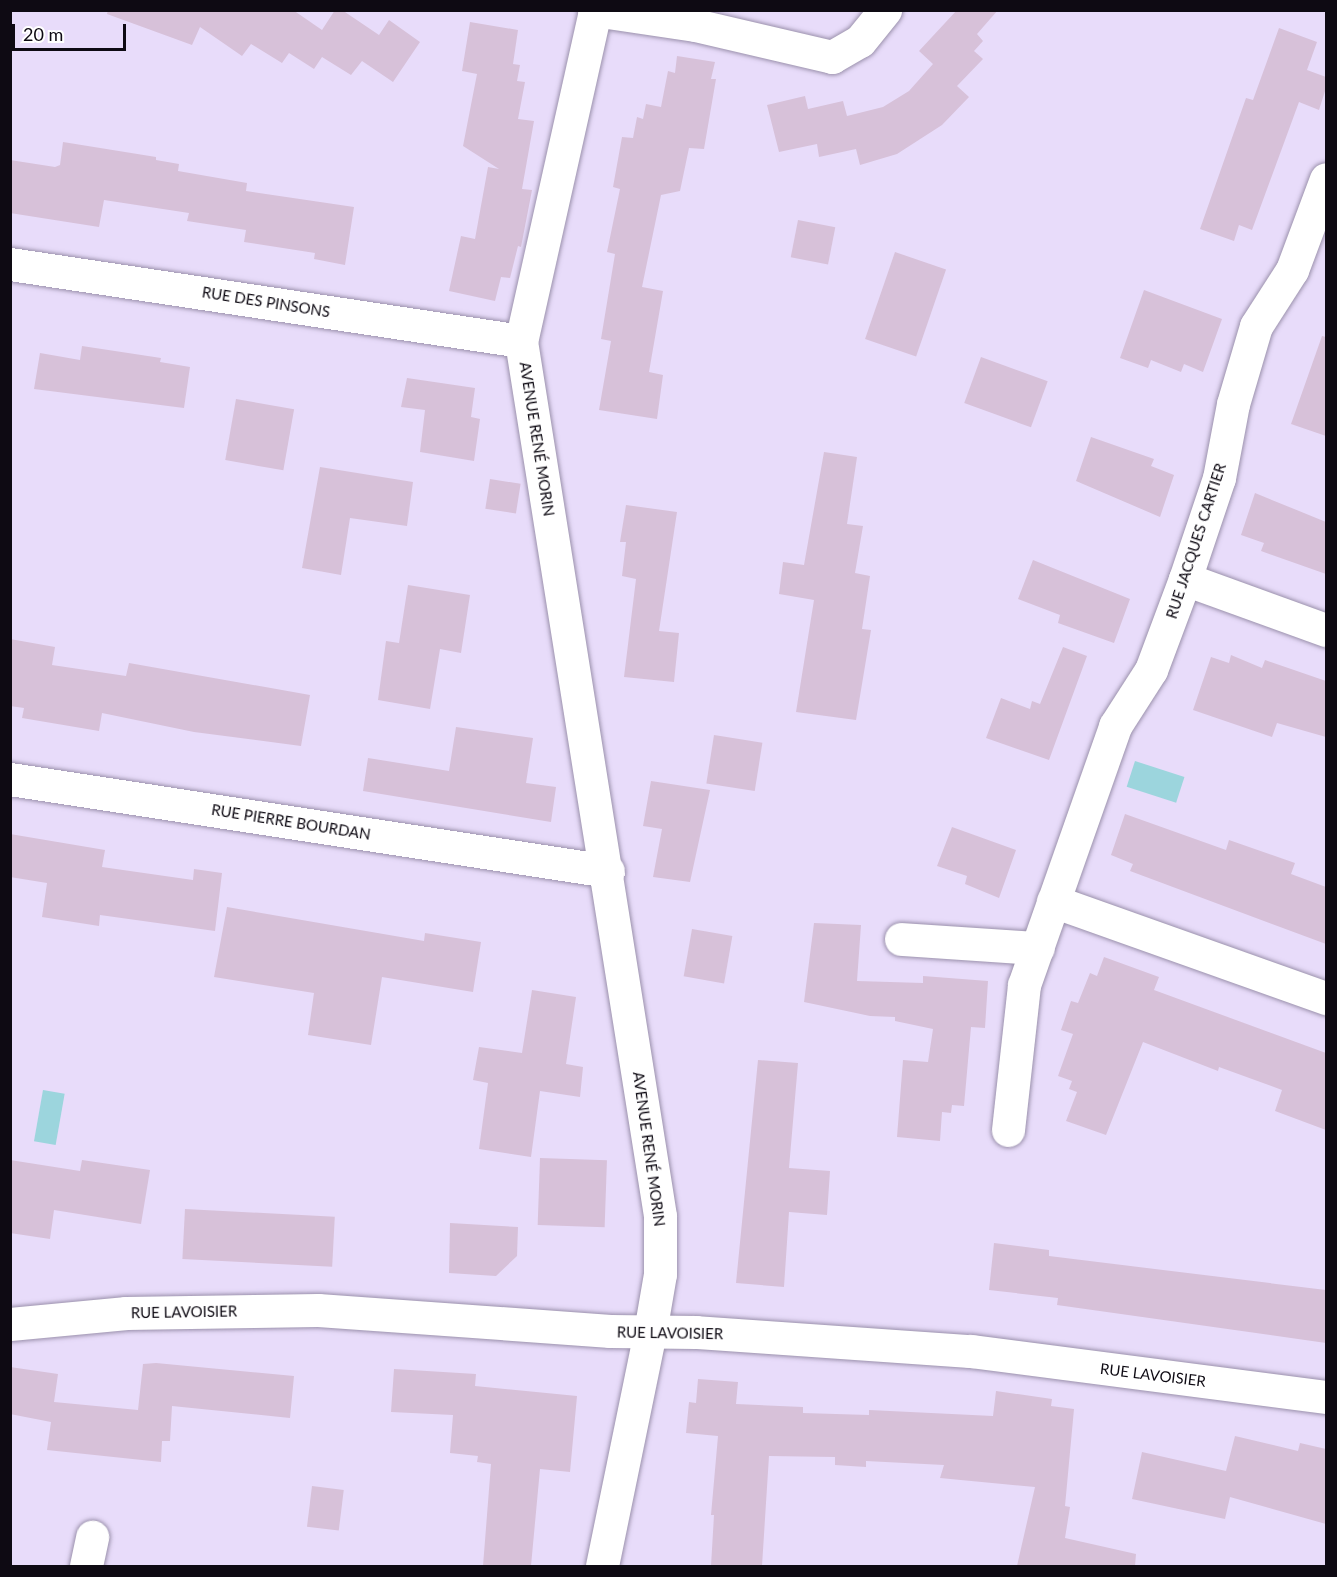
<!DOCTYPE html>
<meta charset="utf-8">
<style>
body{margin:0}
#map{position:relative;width:1337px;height:1577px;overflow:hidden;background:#e8dcfa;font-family:Lato,sans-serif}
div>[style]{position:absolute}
.water>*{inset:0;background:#9cd5dd;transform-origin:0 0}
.building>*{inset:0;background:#d7c1d9;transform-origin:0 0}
.roads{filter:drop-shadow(0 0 2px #9b91ac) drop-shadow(0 0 2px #9b91ac)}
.street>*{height:33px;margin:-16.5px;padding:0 16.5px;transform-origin:16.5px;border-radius:16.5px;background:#fff}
span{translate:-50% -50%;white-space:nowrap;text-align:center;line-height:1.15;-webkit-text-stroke:4.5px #fff;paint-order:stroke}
.street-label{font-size:15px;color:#0e0a13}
.frame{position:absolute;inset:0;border:12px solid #0e0a13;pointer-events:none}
.scale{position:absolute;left:12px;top:24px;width:114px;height:27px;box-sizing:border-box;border:3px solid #0e0a13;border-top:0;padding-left:8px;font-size:18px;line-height:21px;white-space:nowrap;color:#0e0a13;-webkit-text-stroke:4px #fff;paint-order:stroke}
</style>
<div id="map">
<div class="water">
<i style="left:1135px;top:761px;width:52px;height:27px;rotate:18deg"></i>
<i style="left:43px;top:1090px;width:22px;height:52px;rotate:10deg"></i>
</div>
<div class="building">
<i style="clip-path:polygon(108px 10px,293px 10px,322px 30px,335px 10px,342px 10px,379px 35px,389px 20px,420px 42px,393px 82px,362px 61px,351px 75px,322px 57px,314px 69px,289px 53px,282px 63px,251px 44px,242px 56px,200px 27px,192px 45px,107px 14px)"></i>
<i style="clip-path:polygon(957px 10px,998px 10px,977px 34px,983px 41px,974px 51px,983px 59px,957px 86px,969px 97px,942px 125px,897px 154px,860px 165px,856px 149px,819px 157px,817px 144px,779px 152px,767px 105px,805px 96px,808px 109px,843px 101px,847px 116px,883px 107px,909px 91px,933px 64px,919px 51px)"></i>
<i style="clip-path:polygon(470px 22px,518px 30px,513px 64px,520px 65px,517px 81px,525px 82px,518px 119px,534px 121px,522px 189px,532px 190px,521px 247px,518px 246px,510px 278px,501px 277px,495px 301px,449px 291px,461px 236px,475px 239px,488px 167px,499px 169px,463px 146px,477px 74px,462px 71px)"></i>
<i style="clip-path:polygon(1279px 28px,1317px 42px,1307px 70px,1326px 77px,1326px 88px,1319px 110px,1299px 102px,1252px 230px,1239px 225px,1234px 241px,1200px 229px,1246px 98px,1253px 100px)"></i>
<i style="clip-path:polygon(677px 56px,715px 62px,711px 79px,716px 79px,704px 149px,689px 148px,680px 191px,661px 195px,642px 287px,663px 291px,649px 372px,663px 375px,657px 419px,599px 410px,611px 341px,601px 339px,615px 254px,607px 252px,620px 189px,613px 187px,622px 137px,633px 138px,637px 117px,643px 119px,646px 104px,661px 107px,668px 71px,675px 73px)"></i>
<i style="clip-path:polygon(63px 142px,156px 157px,156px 160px,179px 164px,178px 171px,247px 183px,246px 191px,354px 207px,345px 265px,314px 259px,315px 253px,244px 242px,246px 230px,187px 221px,189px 213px,104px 200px,99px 227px,10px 213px,10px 160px,55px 167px,60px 165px)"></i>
<i style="left:798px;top:220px;width:38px;height:38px;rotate:11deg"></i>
<i style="left:895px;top:252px;width:54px;height:92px;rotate:19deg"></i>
<i style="clip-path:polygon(1144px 290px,1222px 319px,1203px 372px,1184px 364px,1181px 372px,1151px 360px,1148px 368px,1120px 358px)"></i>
<i style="clip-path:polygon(1322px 336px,1326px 337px,1326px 436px,1291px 424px)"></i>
<i style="clip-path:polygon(82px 346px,161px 358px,160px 362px,190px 367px,184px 408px,34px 389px,40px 353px,80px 360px)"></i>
<i style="left:981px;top:357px;width:71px;height:49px;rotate:20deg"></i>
<i style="clip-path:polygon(407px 378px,475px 388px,471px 417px,480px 419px,474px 461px,420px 452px,425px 410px,401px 407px)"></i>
<i style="left:236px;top:399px;width:59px;height:62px;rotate:10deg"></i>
<i style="clip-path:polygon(1091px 437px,1154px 459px,1151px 466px,1174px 475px,1160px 517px,1076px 481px)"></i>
<i style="clip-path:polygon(824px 452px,857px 457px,847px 524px,863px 526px,855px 573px,870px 576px,862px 629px,871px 630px,856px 720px,796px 712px,814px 600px,779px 594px,783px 562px,804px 565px)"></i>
<i style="clip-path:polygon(320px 467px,413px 482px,407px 526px,350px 518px,341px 575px,302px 568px)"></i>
<i style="left:490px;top:479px;width:31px;height:30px;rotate:9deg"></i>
<i style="clip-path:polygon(1255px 493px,1326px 522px,1326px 574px,1261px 551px,1264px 543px,1241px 535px)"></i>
<i style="clip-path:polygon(626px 505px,677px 512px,659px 631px,679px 633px,674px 682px,624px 677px,636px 579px,622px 576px,626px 542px,620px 542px)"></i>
<i style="clip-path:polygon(1033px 560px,1130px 599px,1114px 643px,1058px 623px,1060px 615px,1018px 599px)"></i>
<i style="clip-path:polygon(408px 585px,470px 595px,461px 653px,440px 649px,430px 709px,378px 700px,386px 641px,399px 643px)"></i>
<i style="clip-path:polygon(10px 639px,55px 647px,52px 665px,126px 676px,129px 663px,310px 695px,301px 746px,194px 732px,102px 713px,99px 731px,22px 718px,24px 708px,10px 706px)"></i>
<i style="clip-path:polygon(1063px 647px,1087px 656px,1049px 760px,986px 738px,1001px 698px,1030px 709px,1032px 701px,1040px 704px)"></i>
<i style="clip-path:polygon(1231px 655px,1262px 668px,1265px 660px,1326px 681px,1326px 737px,1277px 723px,1272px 737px,1193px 710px,1211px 657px,1229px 663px)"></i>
<i style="clip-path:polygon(456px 727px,533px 738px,526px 783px,556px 787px,551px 822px,363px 791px,368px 758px,449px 771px)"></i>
<i style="left:714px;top:735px;width:49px;height:49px;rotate:9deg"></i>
<i style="clip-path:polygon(651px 781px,710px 790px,690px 882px,653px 877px,662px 829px,643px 826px)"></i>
<i style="clip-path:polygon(1125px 814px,1226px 850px,1229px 840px,1295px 863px,1291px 874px,1326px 887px,1326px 944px,1130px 871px,1133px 864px,1111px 855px)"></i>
<i style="clip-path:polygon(952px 827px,1016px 850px,999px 898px,965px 884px,967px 876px,937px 866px)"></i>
<i style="clip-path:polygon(10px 834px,105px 850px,102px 867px,193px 880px,194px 869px,222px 873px,215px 931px,100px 915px,99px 926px,42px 917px,47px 883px,10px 877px)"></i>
<i style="clip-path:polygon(227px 907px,424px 941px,425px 933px,481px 942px,473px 992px,382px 977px,371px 1045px,308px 1035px,314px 993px,214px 977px)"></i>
<i style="clip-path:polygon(814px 923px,861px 925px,857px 981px,923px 983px,923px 976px,988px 981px,985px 1028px,971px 1027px,964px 1106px,952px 1105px,951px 1113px,942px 1112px,940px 1141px,897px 1137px,903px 1060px,928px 1062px,933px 1029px,895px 1021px,895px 1017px,870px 1016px,804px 1002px)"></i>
<i style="left:692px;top:929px;width:41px;height:48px;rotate:10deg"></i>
<i style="clip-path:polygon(1104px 957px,1159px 977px,1154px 990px,1326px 1053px,1326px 1130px,1275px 1111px,1282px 1090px,1219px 1067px,1218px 1071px,1143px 1042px,1106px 1135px,1066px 1121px,1077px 1092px,1069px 1089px,1072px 1081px,1058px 1076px,1073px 1034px,1061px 1030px,1071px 1001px,1078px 1003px,1090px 973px,1097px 976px)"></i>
<i style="clip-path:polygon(532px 990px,576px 997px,566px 1064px,583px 1067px,580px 1097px,540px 1091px,531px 1157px,479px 1149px,488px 1083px,473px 1080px,479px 1047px,522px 1053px)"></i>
<i style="clip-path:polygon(758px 1060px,798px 1063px,789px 1168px,830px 1171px,827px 1215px,789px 1212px,784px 1287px,736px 1283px)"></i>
<i style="left:540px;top:1158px;width:67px;height:67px;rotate:2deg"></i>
<i style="clip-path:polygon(10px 1160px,80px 1171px,82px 1160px,150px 1170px,141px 1224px,54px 1210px,50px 1239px,10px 1233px)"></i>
<i style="left:185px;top:1209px;width:150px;height:50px;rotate:3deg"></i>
<i style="clip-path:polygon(450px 1223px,518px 1227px,517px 1256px,496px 1276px,449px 1273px)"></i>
<i style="clip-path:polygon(994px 1243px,1049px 1250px,1049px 1256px,1326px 1290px,1326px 1343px,1057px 1305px,1058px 1298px,989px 1290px)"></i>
<i style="clip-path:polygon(156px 1363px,294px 1376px,290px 1418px,172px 1406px,170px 1441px,162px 1441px,161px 1462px,47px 1450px,51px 1422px,10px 1414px,10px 1367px,58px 1374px,54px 1402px,138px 1410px,143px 1364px)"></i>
<i style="clip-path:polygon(394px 1369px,476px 1374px,475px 1386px,577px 1396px,570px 1472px,540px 1469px,531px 1566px,483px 1566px,491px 1464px,477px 1462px,478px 1456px,450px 1453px,453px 1415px,391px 1412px)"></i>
<i style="clip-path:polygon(698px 1379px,738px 1382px,736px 1404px,803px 1407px,803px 1413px,869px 1415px,869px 1410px,993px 1416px,996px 1391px,1052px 1399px,1051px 1406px,1074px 1409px,1065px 1506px,1070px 1507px,1065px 1538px,1136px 1554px,1135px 1566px,1017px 1566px,1035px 1487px,940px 1478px,944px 1465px,866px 1461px,866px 1467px,835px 1465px,835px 1457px,769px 1456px,762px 1566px,711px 1566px,714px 1515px,711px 1515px,718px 1436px,686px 1433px,689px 1402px,696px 1403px)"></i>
<i style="clip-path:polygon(1235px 1436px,1298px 1451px,1300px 1443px,1326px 1449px,1326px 1524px,1230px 1497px,1225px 1519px,1132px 1499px,1142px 1452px,1226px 1471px)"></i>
<i style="left:312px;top:1486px;width:32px;height:41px;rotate:7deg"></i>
</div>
<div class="roads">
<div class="street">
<i style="left:594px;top:10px;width:102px;rotate:8.4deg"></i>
<i style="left:695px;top:25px;width:141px;rotate:13.1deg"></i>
<i style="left:832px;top:57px;width:32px;rotate:-30deg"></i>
<i style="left:860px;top:41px;width:40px;rotate:-51deg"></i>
<i style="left:595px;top:11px;width:338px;rotate:102.6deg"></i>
<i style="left:521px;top:341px;width:886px;rotate:80.97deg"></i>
<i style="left:660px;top:1216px;width:58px;rotate:90deg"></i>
<i style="left:660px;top:1274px;width:59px;rotate:99.8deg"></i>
<i style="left:650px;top:1332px;width:239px;rotate:101.6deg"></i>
<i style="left:10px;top:264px;width:517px;rotate:8.57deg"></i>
<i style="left:1185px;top:579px;width:150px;rotate:19.9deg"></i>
<i style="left:10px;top:779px;width:605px;rotate:8.75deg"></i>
<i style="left:1053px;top:901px;width:290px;rotate:19.6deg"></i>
<i style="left:901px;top:939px;width:137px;rotate:3.8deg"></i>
<i style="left:1008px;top:1130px;width:146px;rotate:-83.7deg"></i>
<i style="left:1024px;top:985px;width:275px;rotate:-70.6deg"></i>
<i style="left:1115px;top:726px;width:67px;rotate:-57.3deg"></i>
<i style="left:1151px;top:670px;width:97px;rotate:-69.5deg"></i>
<i style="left:1185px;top:579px;width:107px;rotate:-71.4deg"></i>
<i style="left:1219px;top:478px;width:75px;rotate:-79.3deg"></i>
<i style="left:1233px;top:404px;width:81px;rotate:-73.6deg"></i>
<i style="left:1256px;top:326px;width:67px;rotate:-57.3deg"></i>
<i style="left:1292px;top:270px;width:97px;rotate:-69.5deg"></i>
<i style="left:10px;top:1324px;width:117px;rotate:-5.4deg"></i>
<i style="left:126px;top:1313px;width:192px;rotate:-0.9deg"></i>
<i style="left:318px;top:1310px;width:293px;rotate:4.1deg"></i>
<i style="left:610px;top:1331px;width:86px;rotate:0.7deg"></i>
<i style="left:696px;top:1332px;width:276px;rotate:4deg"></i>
<i style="left:971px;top:1351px;width:358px;rotate:7.4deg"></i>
<i style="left:86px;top:1566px;width:30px;rotate:-78deg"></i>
</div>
</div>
<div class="street-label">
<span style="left:266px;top:302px;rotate:9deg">RUE DES PINSONS</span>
<span style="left:537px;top:439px;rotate:81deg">AVENUE RENÉ MORIN</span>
<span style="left:1196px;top:541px;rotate:-72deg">RUE JACQUES CARTIER</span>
<span style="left:291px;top:822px;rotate:9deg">RUE PIERRE BOURDAN</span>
<span style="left:649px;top:1149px;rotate:82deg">AVENUE RENÉ MORIN</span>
<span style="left:184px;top:1312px;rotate:-1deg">RUE LAVOISIER</span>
<span style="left:670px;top:1333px;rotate:1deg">RUE LAVOISIER</span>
<span style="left:1153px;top:1375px;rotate:7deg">RUE LAVOISIER</span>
</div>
<div class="frame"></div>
<div class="scale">20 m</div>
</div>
